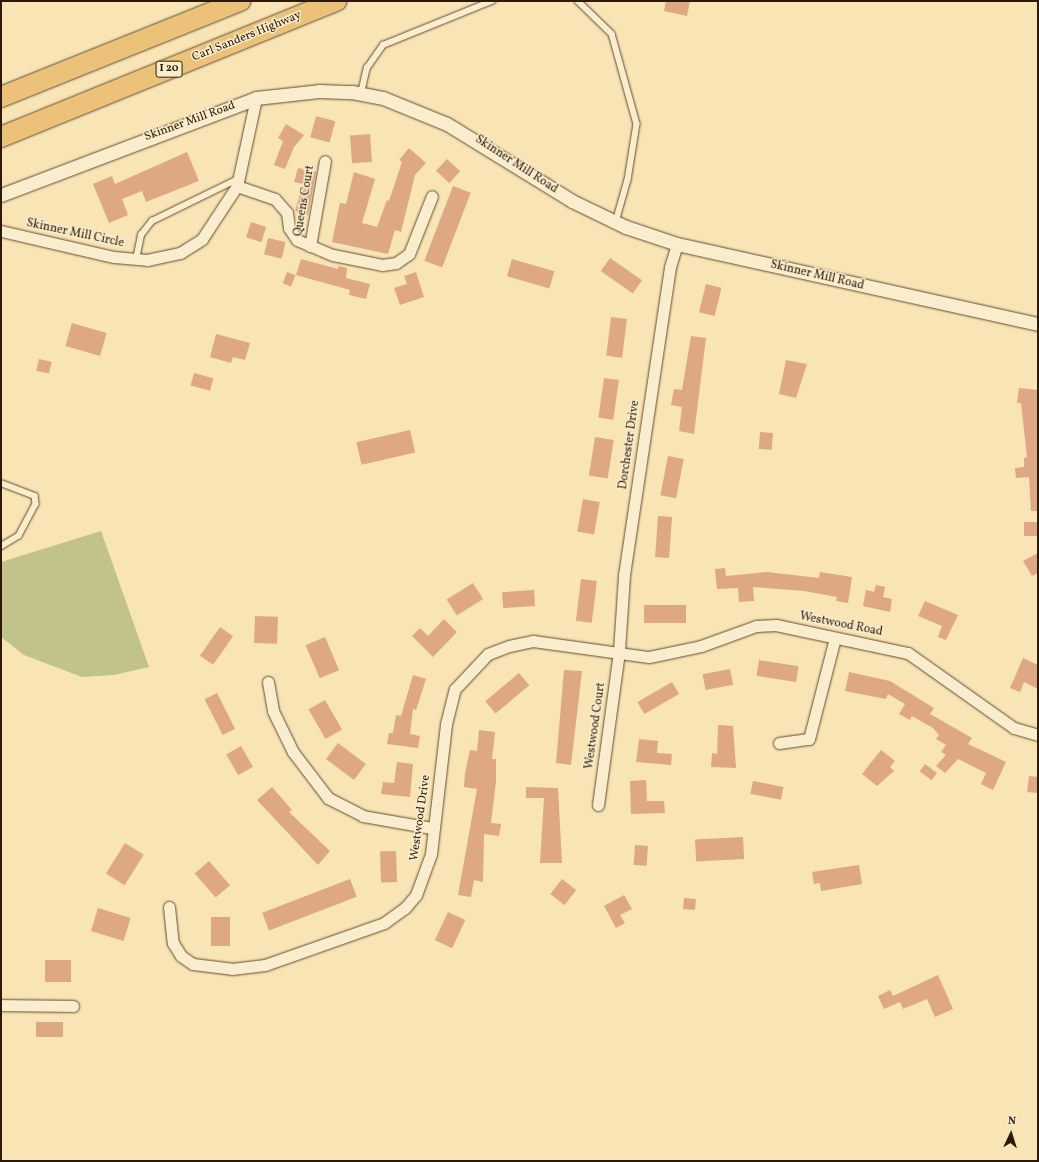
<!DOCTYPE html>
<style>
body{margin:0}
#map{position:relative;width:1039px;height:1162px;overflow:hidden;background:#f8e4b4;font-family:Vollkorn,serif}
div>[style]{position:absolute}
.green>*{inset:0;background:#c1c38a}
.building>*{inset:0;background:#dfa885;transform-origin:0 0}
.roads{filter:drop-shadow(0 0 1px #604c31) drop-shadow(0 0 1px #604c31)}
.service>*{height:5.5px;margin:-2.75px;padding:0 2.75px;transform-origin:2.75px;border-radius:2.75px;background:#faedce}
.minor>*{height:11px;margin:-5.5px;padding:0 5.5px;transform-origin:5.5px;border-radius:5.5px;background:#faedce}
.tertiary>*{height:13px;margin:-6.5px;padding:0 6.5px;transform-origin:6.5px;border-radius:6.5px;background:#faedce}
.motorway>*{height:20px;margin:-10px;padding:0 10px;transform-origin:10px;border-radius:10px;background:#ecc27a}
span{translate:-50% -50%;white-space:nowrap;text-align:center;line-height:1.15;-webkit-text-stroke:3px #faedce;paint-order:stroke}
.shield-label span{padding:1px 3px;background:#faedce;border:1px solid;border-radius:3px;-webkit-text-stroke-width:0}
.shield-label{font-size:11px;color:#2d1a05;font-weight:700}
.street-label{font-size:12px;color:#2d1a05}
.frame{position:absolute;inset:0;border:2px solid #2d1a05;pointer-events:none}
.north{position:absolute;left:991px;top:1114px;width:40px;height:40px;-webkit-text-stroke:3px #faedce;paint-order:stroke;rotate:4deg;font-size:11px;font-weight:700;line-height:16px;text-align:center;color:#2d1a05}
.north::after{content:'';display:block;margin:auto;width:14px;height:18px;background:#2d1a05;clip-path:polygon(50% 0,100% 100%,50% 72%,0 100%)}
</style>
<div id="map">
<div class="green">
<i style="clip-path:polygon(101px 531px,149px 667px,114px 675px,82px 677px,24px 655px,1px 637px,1px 562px)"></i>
</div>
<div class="building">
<i style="clip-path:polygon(666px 1px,690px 1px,687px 16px,664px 11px)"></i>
<i style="left:316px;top:116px;width:20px;height:22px;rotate:15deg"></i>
<i style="clip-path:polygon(286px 124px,304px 135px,294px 147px,285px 169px,274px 165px,283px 141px,278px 138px)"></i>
<i style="left:370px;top:134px;width:28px;height:20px;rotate:86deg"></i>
<i style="clip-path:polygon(409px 148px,426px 163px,415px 175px,401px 232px,395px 230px,388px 254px,332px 242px,340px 203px,346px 204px,354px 172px,375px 179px,362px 223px,377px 227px,387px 200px,389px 201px,402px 162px,399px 160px)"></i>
<i style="clip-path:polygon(187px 152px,199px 181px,146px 202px,142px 191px,122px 199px,128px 215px,109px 223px,93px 184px,112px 176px,115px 184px)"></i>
<i style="left:447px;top:159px;width:18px;height:16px;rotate:43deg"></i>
<i style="clip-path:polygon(298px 168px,316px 172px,308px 215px,295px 211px,303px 184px,294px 182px)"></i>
<i style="left:453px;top:186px;width:19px;height:80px;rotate:21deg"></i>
<i style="left:251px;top:222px;width:16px;height:16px;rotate:18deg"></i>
<i style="left:268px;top:238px;width:18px;height:17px;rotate:13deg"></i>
<i style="left:610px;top:258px;width:39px;height:16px;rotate:35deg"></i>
<i style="clip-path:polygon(301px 259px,338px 269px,338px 266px,347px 268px,346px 278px,370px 284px,366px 299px,349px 295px,350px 290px,296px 275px)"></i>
<i style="left:512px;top:259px;width:44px;height:18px;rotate:16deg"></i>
<i style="left:287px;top:272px;width:9px;height:12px;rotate:21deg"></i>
<i style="clip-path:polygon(416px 272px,424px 297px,400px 305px,394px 288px,407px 284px,404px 276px)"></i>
<i style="left:706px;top:284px;width:16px;height:29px;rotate:14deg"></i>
<i style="left:611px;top:317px;width:16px;height:39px;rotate:7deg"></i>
<i style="left:72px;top:323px;width:36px;height:24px;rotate:16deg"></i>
<i style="clip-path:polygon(216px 334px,250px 343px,245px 360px,233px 357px,231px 363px,210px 357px)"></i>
<i style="clip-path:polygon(691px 336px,706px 338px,694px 434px,679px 431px,682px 407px,671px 405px,674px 389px,682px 390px)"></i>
<i style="left:39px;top:359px;width:13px;height:12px;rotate:13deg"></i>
<i style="clip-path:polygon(786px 360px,807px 364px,796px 398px,779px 394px)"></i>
<i style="left:194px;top:373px;width:20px;height:13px;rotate:15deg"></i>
<i style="left:604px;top:378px;width:15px;height:40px;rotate:8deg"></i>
<i style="clip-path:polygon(1019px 388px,1038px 390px,1038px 511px,1031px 511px,1029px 477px,1016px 478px,1015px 468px,1024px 467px,1024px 458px,1027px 457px,1021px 403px,1017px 403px)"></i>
<i style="left:410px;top:430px;width:23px;height:55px;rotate:77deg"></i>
<i style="left:760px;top:432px;width:13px;height:17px;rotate:4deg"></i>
<i style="left:595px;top:437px;width:19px;height:39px;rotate:9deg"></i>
<i style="left:668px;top:456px;width:16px;height:40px;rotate:11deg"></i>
<i style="left:583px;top:499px;width:17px;height:33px;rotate:10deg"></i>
<i style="left:658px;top:516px;width:14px;height:41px;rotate:4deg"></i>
<i style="left:1038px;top:522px;width:14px;height:14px;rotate:90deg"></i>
<i style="clip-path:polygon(1038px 553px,1038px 573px,1032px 576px,1023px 561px)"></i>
<i style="clip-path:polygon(725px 568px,726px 576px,767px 572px,819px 578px,820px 572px,852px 577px,848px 603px,836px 601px,837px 597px,804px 591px,753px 587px,754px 601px,739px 602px,738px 588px,717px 589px,715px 569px)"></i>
<i style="left:581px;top:579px;width:16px;height:42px;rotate:7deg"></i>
<i style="left:473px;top:583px;width:19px;height:31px;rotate:58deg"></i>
<i style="clip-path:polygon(876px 585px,885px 587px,883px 597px,892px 599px,890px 612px,863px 606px,866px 590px,874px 592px)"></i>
<i style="left:534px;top:590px;width:16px;height:32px;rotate:86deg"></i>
<i style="clip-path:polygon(925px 601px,958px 615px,946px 640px,938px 637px,942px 626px,918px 616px)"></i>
<i style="left:644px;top:605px;width:42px;height:18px"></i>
<i style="left:255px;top:616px;width:23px;height:27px;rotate:2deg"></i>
<i style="clip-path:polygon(444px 619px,457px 632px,433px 657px,412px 636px,420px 628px,428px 636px)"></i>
<i style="left:220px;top:627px;width:16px;height:35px;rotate:35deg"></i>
<i style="left:325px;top:637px;width:36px;height:21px;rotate:67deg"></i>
<i style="clip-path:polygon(1023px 658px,1038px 665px,1038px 689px,1024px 682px,1020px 692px,1010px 688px)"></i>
<i style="left:759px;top:660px;width:40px;height:16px;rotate:9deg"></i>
<i style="left:730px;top:669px;width:16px;height:28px;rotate:79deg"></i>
<i style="clip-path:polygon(564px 670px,582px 671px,571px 765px,556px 763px)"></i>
<i style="clip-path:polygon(849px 672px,890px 681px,934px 708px,930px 714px,972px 738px,968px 744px,1006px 762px,993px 790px,981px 784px,986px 773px,958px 759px,945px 773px,936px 766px,946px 755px,941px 752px,946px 745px,936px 739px,939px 735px,933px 728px,912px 716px,910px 720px,899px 714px,905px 704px,888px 694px,886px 699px,845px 691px)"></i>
<i style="left:519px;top:673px;width:16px;height:44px;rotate:50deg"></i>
<i style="clip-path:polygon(413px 675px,426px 679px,416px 710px,413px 709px,410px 734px,420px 736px,418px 748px,387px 744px,389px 733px,393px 733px,396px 715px,401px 716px)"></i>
<i style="left:672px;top:682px;width:14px;height:40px;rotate:60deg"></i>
<i style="left:217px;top:693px;width:40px;height:14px;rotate:63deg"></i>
<i style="left:325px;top:700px;width:34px;height:19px;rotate:60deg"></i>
<i style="clip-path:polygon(718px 725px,733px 726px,736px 768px,711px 767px,712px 753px,717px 754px)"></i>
<i style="clip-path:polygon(479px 730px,495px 732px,492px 759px,496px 759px,496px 781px,491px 823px,501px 824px,499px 836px,484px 834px,483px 882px,474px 880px,471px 897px,458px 895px,477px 789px,464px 787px,465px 773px,470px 750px,477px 751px)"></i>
<i style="clip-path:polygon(639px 739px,658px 741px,657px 753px,672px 754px,671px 765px,636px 762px)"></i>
<i style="left:338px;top:743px;width:35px;height:20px;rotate:37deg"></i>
<i style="left:241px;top:746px;width:24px;height:17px;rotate:60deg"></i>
<i style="clip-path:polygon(881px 750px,895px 761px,890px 767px,894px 771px,877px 786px,862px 774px)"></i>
<i style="clip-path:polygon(397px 762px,413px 764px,410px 797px,381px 794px,383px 782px,394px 783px)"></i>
<i style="left:925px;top:764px;width:15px;height:9px;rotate:37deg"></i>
<i style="clip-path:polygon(1029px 776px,1038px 777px,1038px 793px,1027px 792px)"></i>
<i style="clip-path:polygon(646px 780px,647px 801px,664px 801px,665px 813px,631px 814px,630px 781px)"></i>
<i style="left:753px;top:781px;width:31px;height:13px;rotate:11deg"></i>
<i style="clip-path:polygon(272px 787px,292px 810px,289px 812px,330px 851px,318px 865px,257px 800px)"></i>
<i style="clip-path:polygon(526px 787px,558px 788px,562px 863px,540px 863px,544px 798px,526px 798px)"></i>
<i style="left:743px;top:837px;width:22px;height:48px;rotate:87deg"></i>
<i style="left:125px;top:843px;width:22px;height:36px;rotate:32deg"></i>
<i style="left:635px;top:845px;width:13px;height:20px;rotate:4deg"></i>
<i style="left:396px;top:851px;width:31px;height:16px;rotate:88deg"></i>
<i style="left:209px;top:861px;width:32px;height:19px;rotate:49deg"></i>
<i style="clip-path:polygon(859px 865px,862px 884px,821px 891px,820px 883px,814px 884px,812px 872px)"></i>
<i style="left:350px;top:879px;width:19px;height:94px;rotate:69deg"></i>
<i style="left:562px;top:879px;width:18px;height:19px;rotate:38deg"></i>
<i style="clip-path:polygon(624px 895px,632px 909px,620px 915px,625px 923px,616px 928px,604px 906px)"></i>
<i style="left:684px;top:898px;width:12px;height:11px;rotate:5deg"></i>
<i style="left:98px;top:908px;width:34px;height:24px;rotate:17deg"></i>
<i style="left:448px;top:912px;width:19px;height:31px;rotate:25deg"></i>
<i style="left:211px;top:917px;width:19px;height:29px"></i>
<i style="left:45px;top:960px;width:26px;height:22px"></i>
<i style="clip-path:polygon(938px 975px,953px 1009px,935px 1017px,927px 999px,903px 1009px,900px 1002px,884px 1009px,878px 996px,890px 990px,893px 996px)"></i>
<i style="left:36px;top:1022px;width:27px;height:15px"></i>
</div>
<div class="roads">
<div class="service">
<i style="left:578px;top:1px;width:47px;rotate:44.1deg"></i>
<i style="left:612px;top:34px;width:93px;rotate:74.5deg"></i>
<i style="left:637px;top:124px;width:57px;rotate:99.1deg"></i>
<i style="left:628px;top:180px;width:44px;rotate:105.9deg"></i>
<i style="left:361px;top:93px;width:26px;rotate:-77deg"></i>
<i style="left:367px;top:68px;width:28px;rotate:-55deg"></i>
<i style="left:383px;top:45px;width:118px;rotate:-22deg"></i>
<i style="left:136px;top:259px;width:25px;rotate:-78deg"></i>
<i style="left:141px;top:235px;width:18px;rotate:-52deg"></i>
<i style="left:152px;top:221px;width:96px;rotate:-26deg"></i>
<i style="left:1px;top:483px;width:36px;rotate:21deg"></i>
<i style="left:35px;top:496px;width:8px;rotate:83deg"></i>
<i style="left:36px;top:504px;width:36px;rotate:118deg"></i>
<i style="left:19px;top:536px;width:21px;rotate:149deg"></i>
</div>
<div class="minor">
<i style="left:237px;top:186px;width:40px;rotate:18.9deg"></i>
<i style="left:275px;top:199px;width:18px;rotate:49deg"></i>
<i style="left:287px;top:213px;width:15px;rotate:82deg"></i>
<i style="left:289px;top:228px;width:14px;rotate:56deg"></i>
<i style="left:297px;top:240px;width:39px;rotate:23deg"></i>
<i style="left:333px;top:255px;width:50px;rotate:11.5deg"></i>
<i style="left:382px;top:265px;width:14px;rotate:-8deg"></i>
<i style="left:396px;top:263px;width:16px;rotate:-35deg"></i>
<i style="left:409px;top:254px;width:62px;rotate:-68.4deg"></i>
<i style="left:1px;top:231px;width:116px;rotate:13deg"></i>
<i style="left:114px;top:257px;width:33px;rotate:5deg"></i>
<i style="left:147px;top:260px;width:34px;rotate:-12deg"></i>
<i style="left:180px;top:253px;width:26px;rotate:-32deg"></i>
<i style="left:202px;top:239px;width:64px;rotate:-56.6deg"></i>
<i style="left:237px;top:186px;width:90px;rotate:-77.8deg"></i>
<i style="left:310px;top:246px;width:86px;rotate:-80deg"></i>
<i style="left:268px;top:682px;width:29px;rotate:80deg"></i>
<i style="left:273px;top:711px;width:46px;rotate:64deg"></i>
<i style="left:293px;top:752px;width:58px;rotate:52.7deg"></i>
<i style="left:328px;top:798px;width:39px;rotate:27deg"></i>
<i style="left:363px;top:816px;width:70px;rotate:9.9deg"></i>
<i style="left:779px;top:743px;width:30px;rotate:-8deg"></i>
<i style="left:809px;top:739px;width:104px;rotate:-75.6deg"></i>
<i style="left:598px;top:805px;width:155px;rotate:-82.2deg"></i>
<i style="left:619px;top:651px;width:76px;rotate:-86.2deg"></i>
<i style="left:624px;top:575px;width:311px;rotate:-81.5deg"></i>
<i style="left:670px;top:267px;width:24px;rotate:-73deg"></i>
<i style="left:169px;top:907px;width:36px;rotate:84deg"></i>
<i style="left:173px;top:943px;width:15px;rotate:58deg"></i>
<i style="left:181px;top:956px;width:14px;rotate:34deg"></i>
<i style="left:193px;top:964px;width:39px;rotate:7deg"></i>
<i style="left:232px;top:969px;width:33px;rotate:-7deg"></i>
<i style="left:265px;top:965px;width:126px;rotate:-19.4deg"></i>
<i style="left:384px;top:923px;width:26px;rotate:-36deg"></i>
<i style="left:405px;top:908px;width:17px;rotate:-50deg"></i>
<i style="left:416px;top:895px;width:44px;rotate:-69.9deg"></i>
<i style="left:431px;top:854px;width:131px;rotate:-83.4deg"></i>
<i style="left:446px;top:724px;width:36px;rotate:-76deg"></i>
<i style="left:455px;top:689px;width:48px;rotate:-46.7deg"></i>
<i style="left:488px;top:654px;width:22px;rotate:-21deg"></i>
<i style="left:509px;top:646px;width:25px;rotate:-12deg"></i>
<i style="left:533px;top:641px;width:117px;rotate:7.9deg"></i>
<i style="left:649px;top:657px;width:53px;rotate:-11.9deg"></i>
<i style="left:701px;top:646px;width:59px;rotate:-20deg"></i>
<i style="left:756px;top:626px;width:20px;rotate:-3deg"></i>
<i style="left:776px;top:625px;width:135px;rotate:12deg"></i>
<i style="left:908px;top:653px;width:130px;rotate:35.3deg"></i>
<i style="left:1014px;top:728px;width:25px;rotate:16deg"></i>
<i style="left:1px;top:1005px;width:72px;rotate:0.8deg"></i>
</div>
<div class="tertiary">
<i style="left:1px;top:195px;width:273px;rotate:-20.8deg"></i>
<i style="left:256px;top:98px;width:63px;rotate:-6.3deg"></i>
<i style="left:319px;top:91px;width:33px;rotate:2deg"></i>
<i style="left:352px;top:92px;width:32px;rotate:11deg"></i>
<i style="left:383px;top:98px;width:69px;rotate:22.1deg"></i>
<i style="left:447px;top:124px;width:147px;rotate:31.6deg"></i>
<i style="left:572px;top:201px;width:60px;rotate:25.7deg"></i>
<i style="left:626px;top:227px;width:54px;rotate:18.4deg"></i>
<i style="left:677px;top:244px;width:370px;rotate:12.5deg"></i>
</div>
<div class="motorway">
<i style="left:1px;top:97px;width:258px;rotate:-21.9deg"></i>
<i style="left:1px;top:137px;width:362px;rotate:-22.1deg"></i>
</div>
</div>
<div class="shield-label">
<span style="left:169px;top:69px">I 20</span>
</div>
<div class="street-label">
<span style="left:247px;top:37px;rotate:-22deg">Carl Sanders Highway</span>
<span style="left:190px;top:122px;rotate:-20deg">Skinner Mill Road</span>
<span style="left:516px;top:165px;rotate:33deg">Skinner Mill Road</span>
<span style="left:305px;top:201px;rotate:-80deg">Queens Court</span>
<span style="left:75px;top:234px;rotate:12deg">Skinner Mill Circle</span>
<span style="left:817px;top:276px;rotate:13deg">Skinner Mill Road</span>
<span style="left:630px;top:445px;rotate:-82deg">Dorchester Drive</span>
<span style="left:841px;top:625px;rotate:11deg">Westwood Road</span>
<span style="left:596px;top:726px;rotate:-82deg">Westwood Court</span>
<span style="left:421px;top:818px;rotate:-82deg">Westwood Drive</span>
</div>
<div class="frame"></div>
<div class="north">N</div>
</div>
